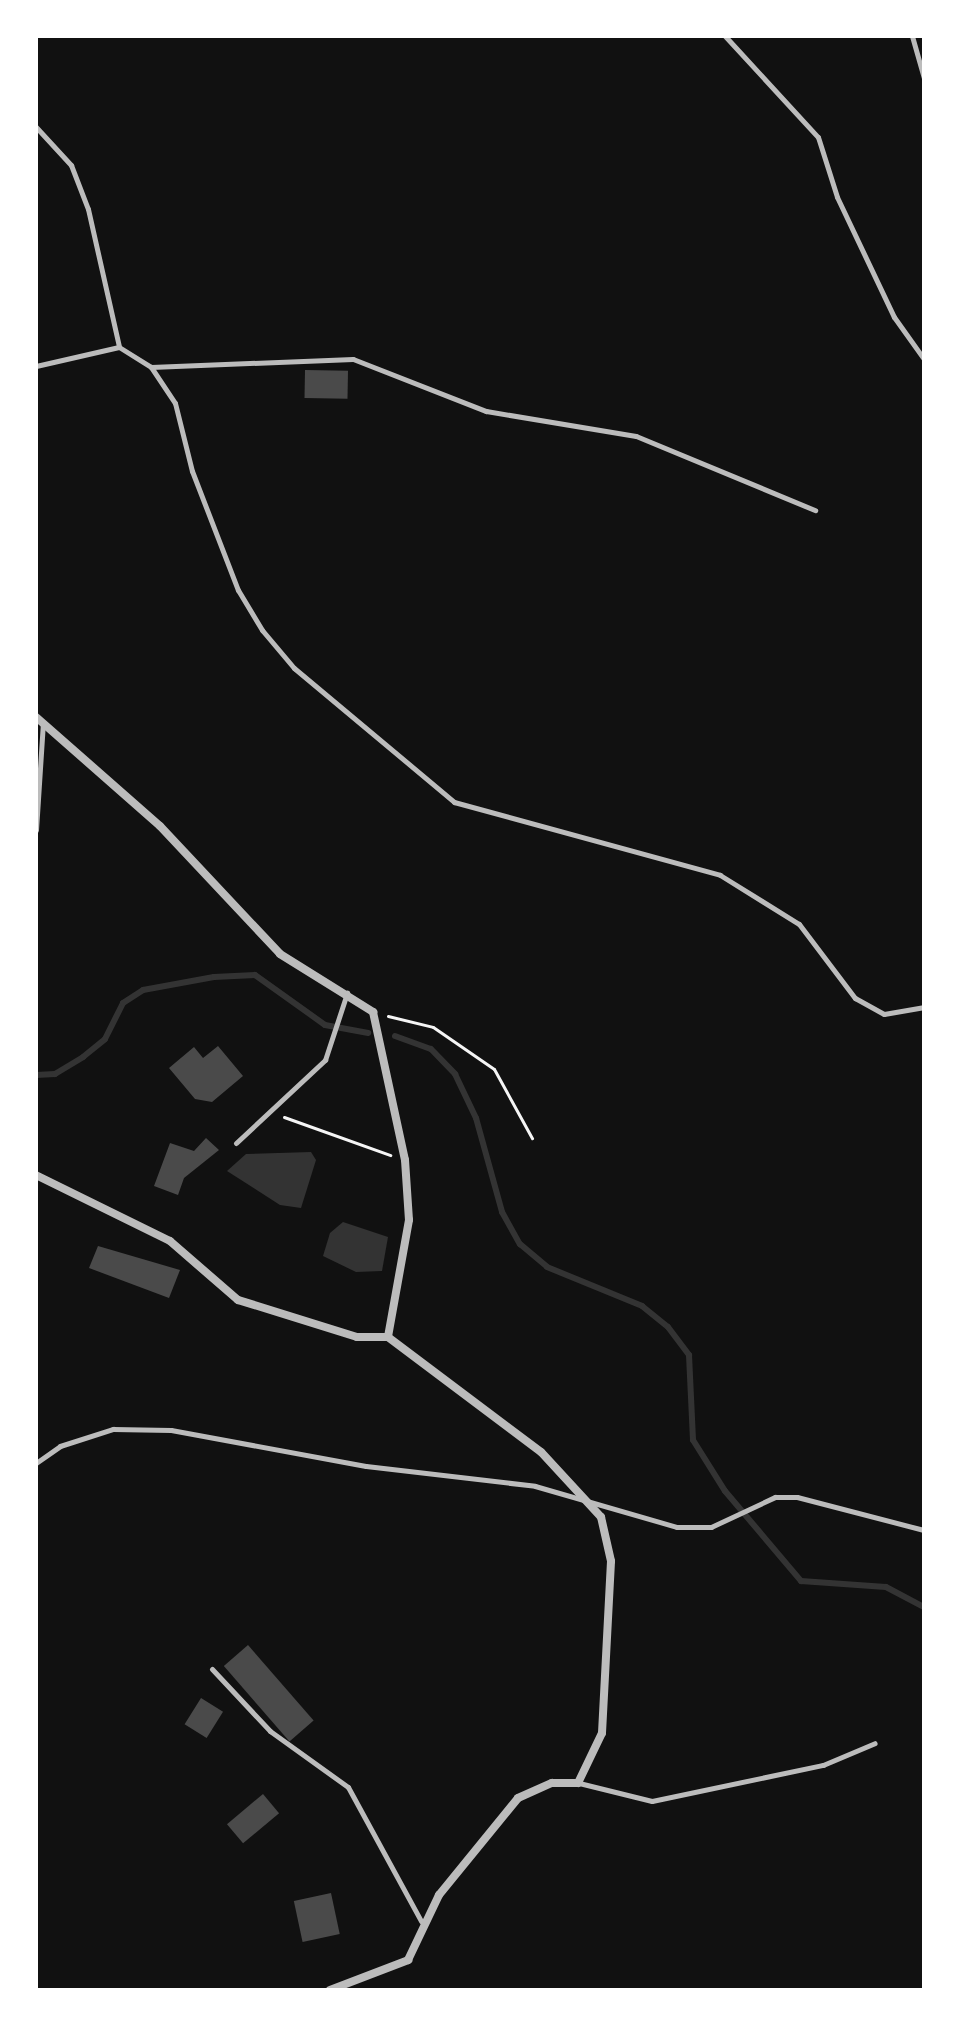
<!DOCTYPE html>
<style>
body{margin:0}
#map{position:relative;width:960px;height:2026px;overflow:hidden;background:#111;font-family:"Noto Serif",serif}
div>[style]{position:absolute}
.water>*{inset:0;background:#333}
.stream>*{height:6px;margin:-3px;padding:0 3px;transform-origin:3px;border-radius:3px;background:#333}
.building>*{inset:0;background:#4a4a4a;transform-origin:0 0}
.path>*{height:3px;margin:-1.5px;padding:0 1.5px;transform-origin:1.5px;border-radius:1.5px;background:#f5f5f5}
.service>*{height:5px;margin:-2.5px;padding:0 2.5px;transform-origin:2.5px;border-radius:2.5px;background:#bcbcbc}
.minor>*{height:8px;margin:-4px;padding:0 4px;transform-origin:4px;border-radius:4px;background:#bcbcbc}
span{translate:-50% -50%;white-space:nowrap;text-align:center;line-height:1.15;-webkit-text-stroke:8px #fff;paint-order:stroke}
.frame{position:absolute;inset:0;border:38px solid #fff;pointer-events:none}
</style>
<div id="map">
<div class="water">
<i style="clip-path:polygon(311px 1152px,316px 1160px,301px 1208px,280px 1205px,227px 1171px,246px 1154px)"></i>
<i style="clip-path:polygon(343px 1222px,388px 1237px,382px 1271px,356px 1272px,323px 1256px,330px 1233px)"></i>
</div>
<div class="stream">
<i style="left:395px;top:1036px;width:38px;rotate:20deg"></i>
<i style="left:431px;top:1049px;width:35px;rotate:46deg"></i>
<i style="left:455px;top:1074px;width:49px;rotate:64.5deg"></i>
<i style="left:476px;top:1118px;width:98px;rotate:74.5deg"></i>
<i style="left:502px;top:1212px;width:37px;rotate:61deg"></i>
<i style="left:520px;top:1244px;width:35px;rotate:40deg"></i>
<i style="left:547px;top:1267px;width:103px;rotate:22.3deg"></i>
<i style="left:642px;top:1306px;width:33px;rotate:39deg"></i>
<i style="left:668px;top:1327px;width:35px;rotate:53deg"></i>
<i style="left:689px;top:1355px;width:85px;rotate:87.3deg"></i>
<i style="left:693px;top:1440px;width:60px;rotate:57.9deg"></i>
<i style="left:725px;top:1491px;width:118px;rotate:49.8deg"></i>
<i style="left:801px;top:1581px;width:85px;rotate:4deg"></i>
<i style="left:886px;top:1587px;width:43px;rotate:27.8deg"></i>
<i style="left:36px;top:1075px;width:19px;rotate:-3deg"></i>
<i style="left:55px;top:1074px;width:33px;rotate:-31deg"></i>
<i style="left:83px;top:1057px;width:28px;rotate:-39deg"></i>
<i style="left:105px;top:1039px;width:40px;rotate:-63.4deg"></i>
<i style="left:123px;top:1003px;width:24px;rotate:-33deg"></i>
<i style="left:143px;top:990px;width:72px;rotate:-10.4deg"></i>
<i style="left:214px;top:977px;width:41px;rotate:-2.8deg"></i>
<i style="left:255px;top:975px;width:86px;rotate:35.5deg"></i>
<i style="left:325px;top:1025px;width:44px;rotate:10.5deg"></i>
</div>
<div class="building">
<i style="left:305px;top:370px;width:43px;height:28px;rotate:1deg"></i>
<i style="clip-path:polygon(218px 1046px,243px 1076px,212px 1102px,195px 1099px,169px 1068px,194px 1047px,203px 1058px)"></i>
<i style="clip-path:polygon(206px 1138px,219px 1150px,184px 1178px,178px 1195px,154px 1186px,170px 1143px,194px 1151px)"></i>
<i style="clip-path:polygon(98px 1246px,180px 1270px,169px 1298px,89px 1268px)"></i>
<i style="left:248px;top:1645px;width:100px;height:32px;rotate:49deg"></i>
<i style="left:201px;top:1698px;width:26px;height:31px;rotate:32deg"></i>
<i style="left:263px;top:1794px;width:25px;height:47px;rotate:50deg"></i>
<i style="left:331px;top:1893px;width:42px;height:38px;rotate:78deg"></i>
</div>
<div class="path">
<i style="left:388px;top:1016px;width:46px;rotate:13.7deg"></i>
<i style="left:433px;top:1027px;width:74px;rotate:34.5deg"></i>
<i style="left:494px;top:1069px;width:79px;rotate:61.2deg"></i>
<i style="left:284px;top:1117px;width:113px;rotate:19.7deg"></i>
</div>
<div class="service">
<i style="left:725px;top:36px;width:137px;rotate:47.4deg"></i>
<i style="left:818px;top:137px;width:63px;rotate:72.4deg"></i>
<i style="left:837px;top:197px;width:133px;rotate:64.6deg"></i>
<i style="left:894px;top:317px;width:52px;rotate:54.5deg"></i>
<i style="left:912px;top:36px;width:44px;rotate:74.1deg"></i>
<i style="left:36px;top:127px;width:52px;rotate:47.4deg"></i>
<i style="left:71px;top:165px;width:47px;rotate:68.9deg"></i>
<i style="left:88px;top:209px;width:141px;rotate:77.3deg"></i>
<i style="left:119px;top:347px;width:38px;rotate:32deg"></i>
<i style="left:151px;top:367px;width:202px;rotate:-2.3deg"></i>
<i style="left:353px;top:359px;width:143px;rotate:21.4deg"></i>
<i style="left:486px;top:411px;width:152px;rotate:9.5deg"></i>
<i style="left:636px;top:436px;width:194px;rotate:22.5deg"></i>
<i style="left:36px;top:366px;width:85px;rotate:-12.9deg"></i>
<i style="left:151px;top:367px;width:43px;rotate:56.3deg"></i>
<i style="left:175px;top:403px;width:70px;rotate:76deg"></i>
<i style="left:192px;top:471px;width:128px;rotate:68.9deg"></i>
<i style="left:238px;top:590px;width:47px;rotate:59deg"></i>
<i style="left:262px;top:630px;width:50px;rotate:49.9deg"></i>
<i style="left:294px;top:668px;width:209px;rotate:39.9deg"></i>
<i style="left:454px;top:802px;width:276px;rotate:15.3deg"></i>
<i style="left:720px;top:875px;width:93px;rotate:31.8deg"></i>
<i style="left:799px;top:924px;width:93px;rotate:52.9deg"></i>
<i style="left:855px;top:998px;width:33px;rotate:29deg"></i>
<i style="left:884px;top:1014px;width:41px;rotate:-9.9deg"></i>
<i style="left:36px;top:830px;width:107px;rotate:-86.3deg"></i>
<i style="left:236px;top:1143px;width:122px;rotate:-43deg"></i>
<i style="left:325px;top:1060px;width:71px;rotate:-71.8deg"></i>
<i style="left:36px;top:1463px;width:29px;rotate:-35deg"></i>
<i style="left:60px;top:1446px;width:56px;rotate:-17.8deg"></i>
<i style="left:113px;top:1429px;width:58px;rotate:1deg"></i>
<i style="left:171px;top:1430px;width:198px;rotate:10.5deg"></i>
<i style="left:366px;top:1466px;width:170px;rotate:6.7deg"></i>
<i style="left:535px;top:1486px;width:148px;rotate:16.1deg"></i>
<i style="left:677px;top:1527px;width:34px"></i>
<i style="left:711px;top:1527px;width:71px;rotate:-25.1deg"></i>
<i style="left:775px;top:1497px;width:22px"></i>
<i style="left:797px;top:1497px;width:131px;rotate:14.6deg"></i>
<i style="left:212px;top:1669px;width:85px;rotate:46.9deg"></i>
<i style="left:270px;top:1731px;width:96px;rotate:35.7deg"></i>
<i style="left:348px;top:1787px;width:153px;rotate:61.4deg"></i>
<i style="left:579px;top:1783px;width:75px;rotate:13.9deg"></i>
<i style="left:652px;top:1801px;width:175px;rotate:-11.9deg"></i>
<i style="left:823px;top:1765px;width:56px;rotate:-22.9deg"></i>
</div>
<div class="minor">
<i style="left:36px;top:717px;width:165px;rotate:41.3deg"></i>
<i style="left:160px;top:826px;width:175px;rotate:46.8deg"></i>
<i style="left:280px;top:954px;width:110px;rotate:31.9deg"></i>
<i style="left:373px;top:1012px;width:151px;rotate:77.8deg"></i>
<i style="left:405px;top:1160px;width:60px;rotate:86.2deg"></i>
<i style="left:409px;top:1220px;width:119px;rotate:100.2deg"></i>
<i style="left:388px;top:1337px;width:31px;rotate:180deg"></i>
<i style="left:357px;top:1337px;width:125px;rotate:-162.7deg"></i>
<i style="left:238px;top:1300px;width:90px;rotate:-139.1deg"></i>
<i style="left:170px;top:1241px;width:149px;rotate:-153.8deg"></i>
<i style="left:330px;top:1990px;width:84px;rotate:-21deg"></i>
<i style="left:408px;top:1960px;width:72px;rotate:-64.5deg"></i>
<i style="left:439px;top:1895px;width:125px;rotate:-50.8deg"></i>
<i style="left:518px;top:1798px;width:37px;rotate:-24deg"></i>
<i style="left:552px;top:1783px;width:26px"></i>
<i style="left:578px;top:1783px;width:55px;rotate:-64.4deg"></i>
<i style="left:602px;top:1733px;width:172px;rotate:-87deg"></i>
<i style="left:611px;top:1561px;width:45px;rotate:-102.8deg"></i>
<i style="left:601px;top:1517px;width:88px;rotate:-132.7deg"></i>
<i style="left:541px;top:1452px;width:191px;rotate:-143.1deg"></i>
</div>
<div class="frame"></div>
</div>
